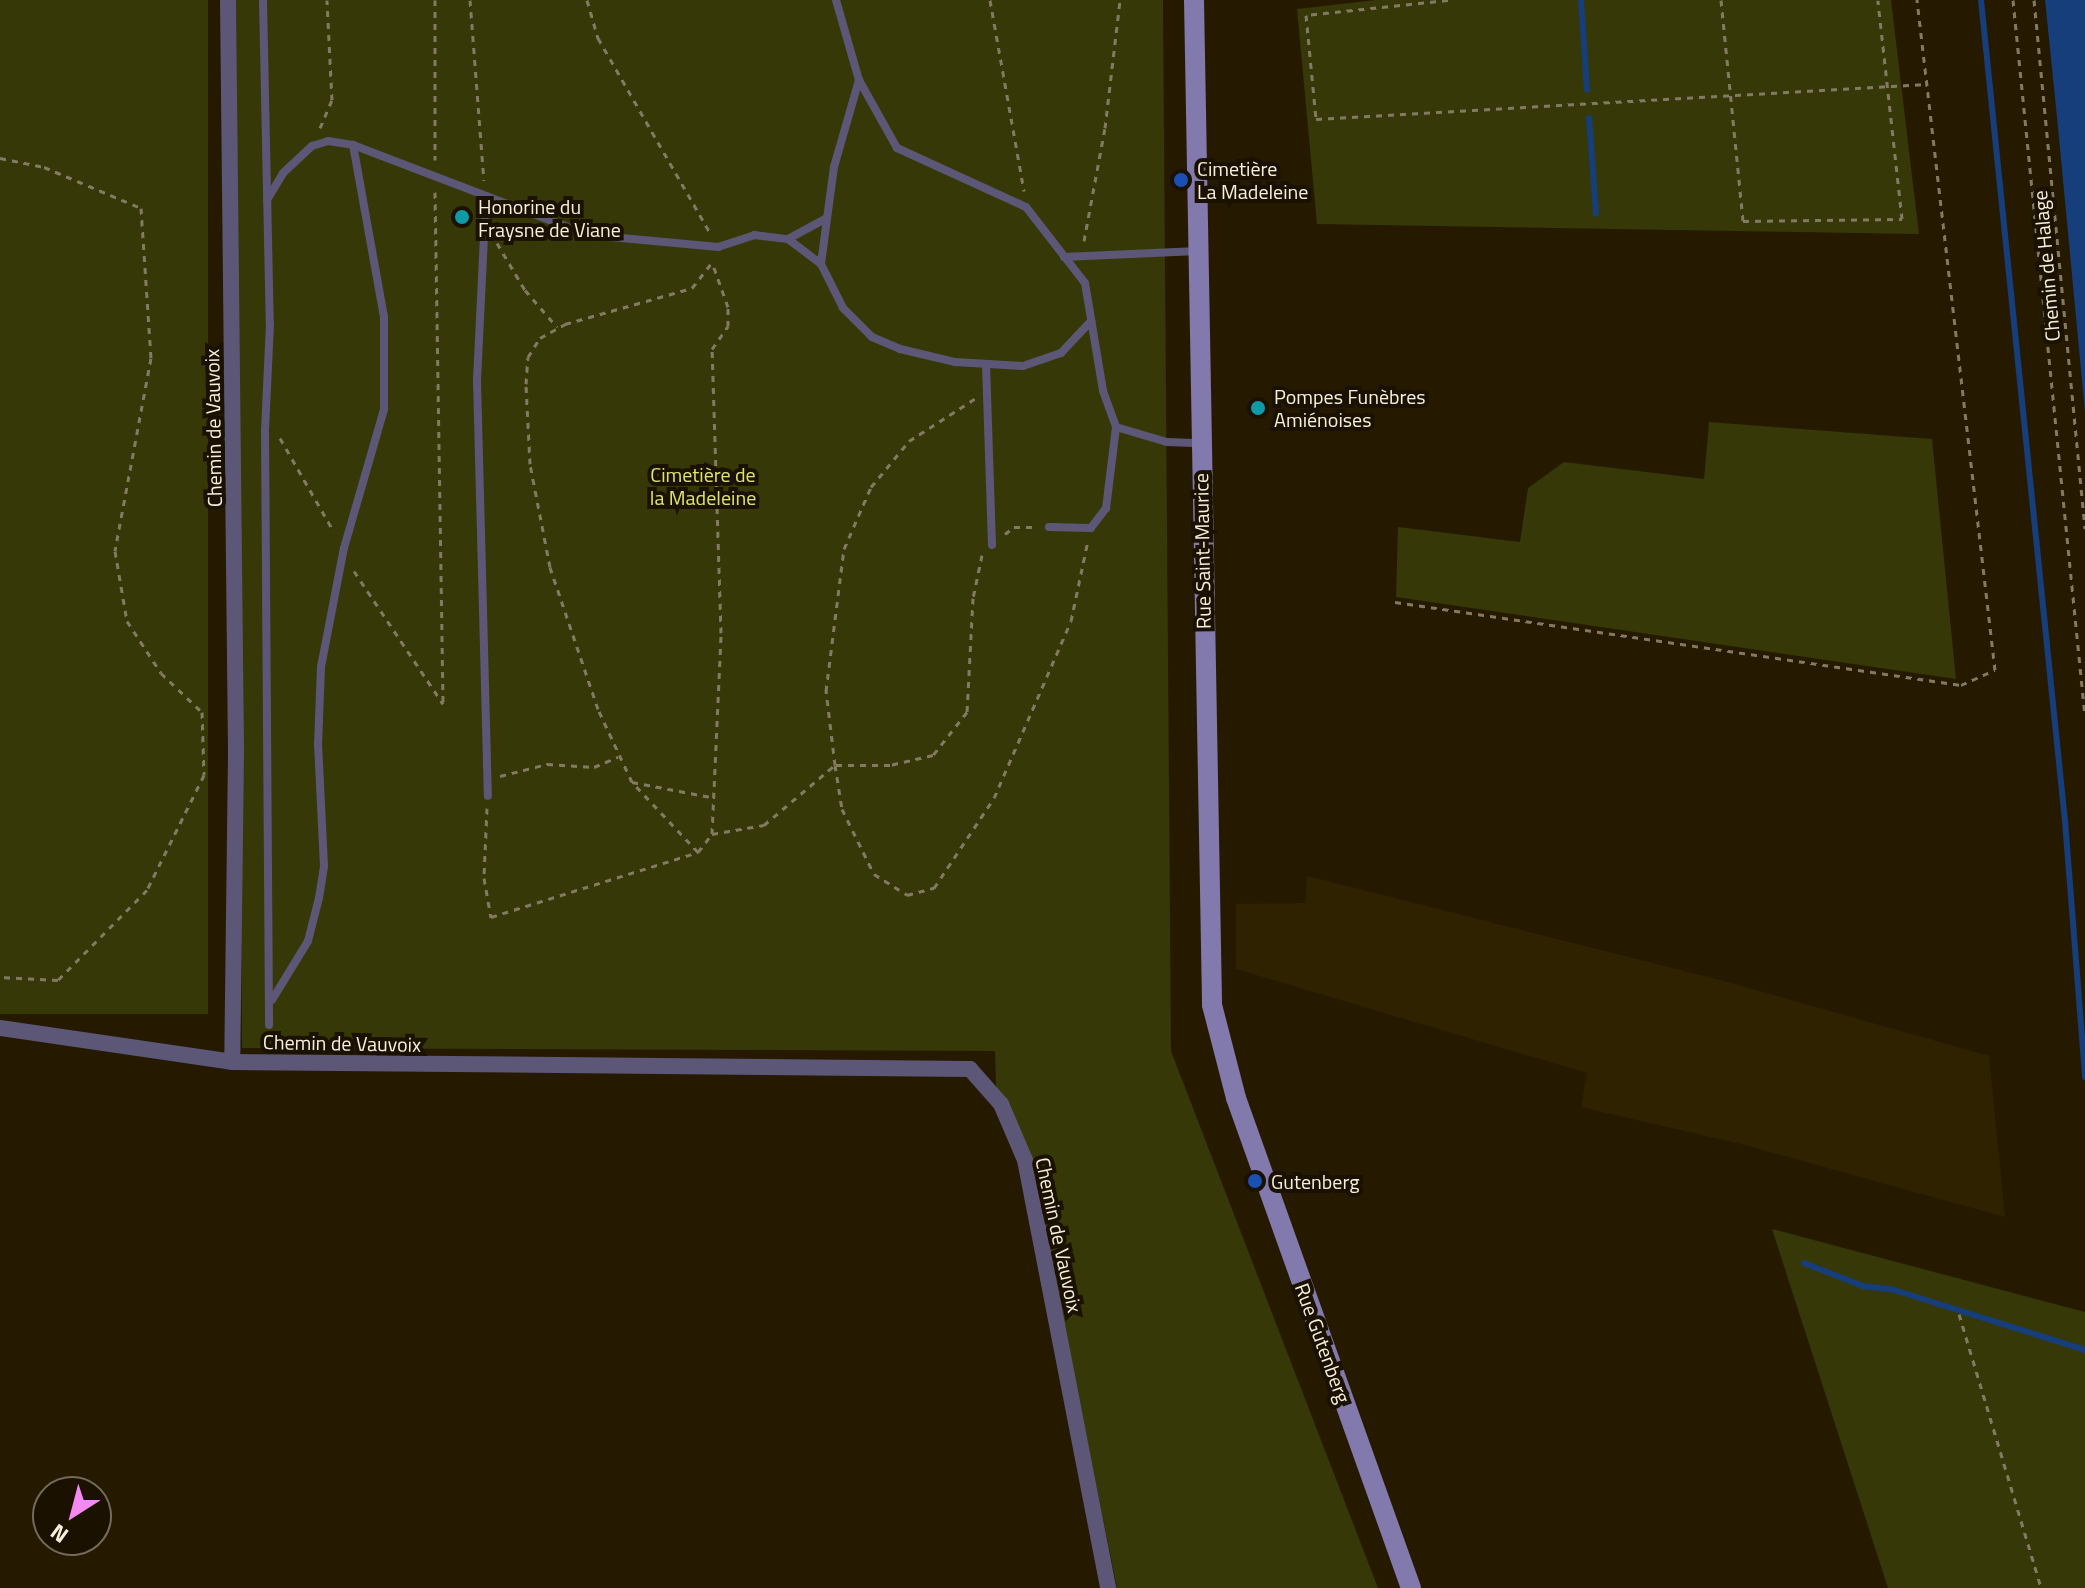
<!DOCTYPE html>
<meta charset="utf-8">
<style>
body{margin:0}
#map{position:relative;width:2085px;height:1588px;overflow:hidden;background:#251a00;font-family:"Titillium Web",sans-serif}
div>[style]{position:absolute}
.built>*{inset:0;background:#2f2200}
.green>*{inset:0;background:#363807;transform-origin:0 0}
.water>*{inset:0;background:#163e7b}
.stream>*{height:6px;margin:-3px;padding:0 3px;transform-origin:3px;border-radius:3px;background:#163e7b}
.path>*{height:3px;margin-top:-1.5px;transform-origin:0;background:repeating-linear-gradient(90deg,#837a64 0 6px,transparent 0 12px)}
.lane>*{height:8px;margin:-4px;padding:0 4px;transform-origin:4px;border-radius:4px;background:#5d5777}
.street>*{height:16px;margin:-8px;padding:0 8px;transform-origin:8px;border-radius:8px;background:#5d5777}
.secondary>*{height:20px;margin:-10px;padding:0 10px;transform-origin:10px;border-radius:10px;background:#8279ac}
.dots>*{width:22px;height:22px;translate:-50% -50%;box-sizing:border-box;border:4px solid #1b1100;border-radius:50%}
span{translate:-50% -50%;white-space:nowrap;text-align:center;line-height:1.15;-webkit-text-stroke:8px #1b1100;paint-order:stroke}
.poi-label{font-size:20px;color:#f7f0df}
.left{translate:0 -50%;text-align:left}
.street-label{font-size:20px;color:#f7f0df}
.park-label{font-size:20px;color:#dee66f}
.north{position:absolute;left:32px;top:1476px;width:80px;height:80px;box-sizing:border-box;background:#1b1100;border:2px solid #736a59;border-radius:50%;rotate:216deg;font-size:22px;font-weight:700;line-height:32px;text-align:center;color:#f7f0df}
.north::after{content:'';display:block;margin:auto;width:28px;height:36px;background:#f389f1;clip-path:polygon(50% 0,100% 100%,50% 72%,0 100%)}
</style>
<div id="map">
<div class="built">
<i style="clip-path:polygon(1307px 876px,1724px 981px,1989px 1056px,2005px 1217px,1745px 1145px,1581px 1107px,1587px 1073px,1236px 969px,1236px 904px,1305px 903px)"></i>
</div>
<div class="green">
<i style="left:0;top:0;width:208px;height:1014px"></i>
<i style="clip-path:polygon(236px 0,1163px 0,1171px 1051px,1378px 1588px,1117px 1588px,1033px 1170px,996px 1086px,995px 1051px,242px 1048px)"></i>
<i style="clip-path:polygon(1376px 0,1891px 0,1919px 234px,1317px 224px,1297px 9px)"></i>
<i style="clip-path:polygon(1709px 422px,1932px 439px,1956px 679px,1396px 597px,1398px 527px,1520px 542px,1528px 488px,1564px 462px,1704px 479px)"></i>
<i style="clip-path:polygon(1772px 1229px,2085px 1312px,2085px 1588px,1888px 1588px)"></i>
</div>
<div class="water">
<i style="clip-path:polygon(2045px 0,2085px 0,2085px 412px,2057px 117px)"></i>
</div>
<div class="stream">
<i style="left:1581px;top:0;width:90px;rotate:86.2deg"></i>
<i style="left:1981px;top:0;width:825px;rotate:84.16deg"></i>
<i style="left:2065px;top:821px;width:257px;rotate:85.5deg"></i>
<i style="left:1589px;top:118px;width:96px;rotate:85.8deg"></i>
<i style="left:1804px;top:1263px;width:63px;rotate:21.3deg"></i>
<i style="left:1863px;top:1286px;width:31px;rotate:7deg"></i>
<i style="left:1894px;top:1290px;width:200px;rotate:17.4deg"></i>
</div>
<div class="path">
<i style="left:435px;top:0;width:160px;rotate:90deg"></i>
<i style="left:470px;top:0;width:181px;rotate:85.6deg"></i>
<i style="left:587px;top:0;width:40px;rotate:74deg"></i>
<i style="left:598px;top:38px;width:225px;rotate:60.1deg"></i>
<i style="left:990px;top:0;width:194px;rotate:79.9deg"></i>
<i style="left:1448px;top:0;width:143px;rotate:174deg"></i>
<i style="left:1306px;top:15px;width:104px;rotate:84.5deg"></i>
<i style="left:1316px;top:119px;width:612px;rotate:-3.28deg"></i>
<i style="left:1721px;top:0;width:222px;rotate:84.3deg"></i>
<i style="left:1743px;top:221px;width:159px;rotate:-0.7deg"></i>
<i style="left:1902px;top:219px;width:220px;rotate:-96.3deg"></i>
<i style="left:2013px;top:0;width:720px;rotate:84.26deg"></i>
<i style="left:2034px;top:0;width:531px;rotate:84.49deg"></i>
<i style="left:320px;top:128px;width:30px;rotate:-67deg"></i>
<i style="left:332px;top:100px;width:100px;rotate:-92.9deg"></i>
<i style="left:0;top:158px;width:45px;rotate:11.6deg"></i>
<i style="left:44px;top:167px;width:105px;rotate:22.9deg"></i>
<i style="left:141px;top:208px;width:150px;rotate:86.2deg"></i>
<i style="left:151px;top:358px;width:196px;rotate:100.6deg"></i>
<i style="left:115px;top:551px;width:71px;rotate:80.3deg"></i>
<i style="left:127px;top:621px;width:62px;rotate:56.8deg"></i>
<i style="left:161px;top:673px;width:57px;rotate:43.6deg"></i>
<i style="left:202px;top:712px;width:63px;rotate:88.2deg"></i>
<i style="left:204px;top:775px;width:128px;rotate:116.4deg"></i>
<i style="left:147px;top:890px;width:127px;rotate:134.7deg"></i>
<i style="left:58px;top:980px;width:58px;rotate:-177deg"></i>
<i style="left:435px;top:192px;width:512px;rotate:89.1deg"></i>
<i style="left:1084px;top:241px;width:115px;rotate:-79.5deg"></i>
<i style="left:1105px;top:128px;width:129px;rotate:-83.3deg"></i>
<i style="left:497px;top:243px;width:55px;rotate:59.2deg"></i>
<i style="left:525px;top:290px;width:49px;rotate:49.1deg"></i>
<i style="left:280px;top:438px;width:108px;rotate:60.1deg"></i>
<i style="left:1005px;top:534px;width:11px;rotate:-38deg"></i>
<i style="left:1014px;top:527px;width:21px"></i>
<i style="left:982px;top:555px;width:44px;rotate:101.8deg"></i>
<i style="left:973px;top:598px;width:114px;rotate:93deg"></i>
<i style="left:967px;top:712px;width:55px;rotate:128.3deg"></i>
<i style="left:933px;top:755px;width:44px;rotate:166.9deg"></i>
<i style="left:890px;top:765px;width:55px;rotate:180deg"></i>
<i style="left:835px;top:765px;width:45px;rotate:81deg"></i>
<i style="left:842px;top:809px;width:72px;rotate:63.8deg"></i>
<i style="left:874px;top:874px;width:39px;rotate:32deg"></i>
<i style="left:907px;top:895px;width:28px;rotate:-15deg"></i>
<i style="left:934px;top:888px;width:108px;rotate:-56.3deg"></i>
<i style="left:994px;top:798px;width:193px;rotate:-66.5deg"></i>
<i style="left:1071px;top:621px;width:83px;rotate:-78.1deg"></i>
<i style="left:354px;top:571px;width:160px;rotate:56.2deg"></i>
<i style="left:1395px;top:602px;width:572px;rotate:8.34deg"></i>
<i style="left:1961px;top:685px;width:37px;rotate:-24deg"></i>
<i style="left:1995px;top:670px;width:675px;rotate:-96.64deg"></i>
<i style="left:500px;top:776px;width:49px;rotate:-14.3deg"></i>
<i style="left:547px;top:764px;width:47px;rotate:3.7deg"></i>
<i style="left:594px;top:767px;width:26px;rotate:-23deg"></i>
<i style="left:632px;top:782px;width:80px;rotate:10.8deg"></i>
<i style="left:487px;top:808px;width:70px;rotate:92.5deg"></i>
<i style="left:484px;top:878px;width:40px;rotate:80deg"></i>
<i style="left:491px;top:917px;width:217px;rotate:-17.4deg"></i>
<i style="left:698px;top:852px;width:23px;rotate:-52deg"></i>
<i style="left:712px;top:834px;width:53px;rotate:-9.8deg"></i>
<i style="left:764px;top:825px;width:93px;rotate:-40.2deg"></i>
<i style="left:835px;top:765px;width:75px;rotate:-96.9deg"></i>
<i style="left:826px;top:691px;width:143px;rotate:-82.8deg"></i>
<i style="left:844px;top:549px;width:68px;rotate:-66.5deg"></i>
<i style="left:871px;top:487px;width:60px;rotate:-50.4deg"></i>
<i style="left:909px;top:441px;width:80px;rotate:-32.7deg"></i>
<i style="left:712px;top:834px;width:201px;rotate:-87.4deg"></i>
<i style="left:721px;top:633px;width:284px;rotate:-91.8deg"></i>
<i style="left:712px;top:349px;width:28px;rotate:-55deg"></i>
<i style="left:728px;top:326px;width:19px;rotate:-90deg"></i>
<i style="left:728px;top:307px;width:48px;rotate:-109.6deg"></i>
<i style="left:698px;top:852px;width:96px;rotate:-133.3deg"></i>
<i style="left:632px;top:782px;width:81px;rotate:-115deg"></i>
<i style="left:598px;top:709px;width:150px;rotate:-108.7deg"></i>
<i style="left:550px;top:567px;width:105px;rotate:-101deg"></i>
<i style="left:530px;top:464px;width:80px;rotate:-92.9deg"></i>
<i style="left:526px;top:384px;width:27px;rotate:-86deg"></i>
<i style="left:528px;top:357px;width:22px;rotate:-58deg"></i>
<i style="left:540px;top:338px;width:29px;rotate:-29deg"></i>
<i style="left:565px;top:324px;width:132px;rotate:-15.8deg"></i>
<i style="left:692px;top:288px;width:34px;rotate:-52deg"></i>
<i style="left:1959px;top:1314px;width:286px;rotate:73.3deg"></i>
</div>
<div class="lane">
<i style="left:263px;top:0;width:324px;rotate:88.8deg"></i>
<i style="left:270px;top:324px;width:106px;rotate:92.7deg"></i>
<i style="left:265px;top:430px;width:595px;rotate:89.61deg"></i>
<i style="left:836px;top:0;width:83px;rotate:74deg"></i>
<i style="left:859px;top:80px;width:78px;rotate:60.8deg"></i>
<i style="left:897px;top:148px;width:142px;rotate:24.6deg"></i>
<i style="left:1026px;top:207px;width:96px;rotate:52.2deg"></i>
<i style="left:1085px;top:283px;width:109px;rotate:80.5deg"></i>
<i style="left:1103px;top:391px;width:38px;rotate:70deg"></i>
<i style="left:1116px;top:427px;width:82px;rotate:97deg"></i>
<i style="left:1106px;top:508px;width:25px;rotate:127deg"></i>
<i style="left:1091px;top:528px;width:42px;rotate:-178.6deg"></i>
<i style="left:486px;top:196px;width:185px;rotate:92.8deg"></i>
<i style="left:477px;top:381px;width:415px;rotate:88.5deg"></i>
<i style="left:267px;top:200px;width:31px;rotate:-59deg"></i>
<i style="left:283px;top:173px;width:40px;rotate:-43deg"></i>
<i style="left:312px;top:146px;width:17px;rotate:-17deg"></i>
<i style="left:328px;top:141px;width:25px;rotate:9deg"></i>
<i style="left:353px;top:145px;width:253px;rotate:20.9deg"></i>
<i style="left:589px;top:235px;width:130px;rotate:5.3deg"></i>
<i style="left:718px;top:247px;width:38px;rotate:-18deg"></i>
<i style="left:754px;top:235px;width:34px;rotate:7deg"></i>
<i style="left:788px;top:239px;width:41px;rotate:37.1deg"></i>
<i style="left:821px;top:264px;width:49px;rotate:63.4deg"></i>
<i style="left:843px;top:308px;width:41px;rotate:45deg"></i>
<i style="left:872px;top:337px;width:30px;rotate:23deg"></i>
<i style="left:900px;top:349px;width:57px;rotate:13.3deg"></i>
<i style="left:955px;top:362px;width:68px;rotate:3.4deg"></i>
<i style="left:1023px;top:366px;width:40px;rotate:-18.9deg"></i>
<i style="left:1061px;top:353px;width:44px;rotate:-46.8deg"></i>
<i style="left:788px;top:239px;width:44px;rotate:-28.3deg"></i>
<i style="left:1064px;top:257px;width:134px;rotate:-2.6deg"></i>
<i style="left:821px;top:264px;width:98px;rotate:-82.4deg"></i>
<i style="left:834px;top:167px;width:91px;rotate:-74deg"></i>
<i style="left:986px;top:364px;width:181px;rotate:88.1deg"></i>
<i style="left:1116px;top:427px;width:53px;rotate:16.4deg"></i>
<i style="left:1167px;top:442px;width:34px;rotate:2deg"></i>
<i style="left:272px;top:1000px;width:69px;rotate:-58.6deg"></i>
<i style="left:308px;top:941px;width:44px;rotate:-75.7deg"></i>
<i style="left:319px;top:898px;width:32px;rotate:-81deg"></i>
<i style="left:324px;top:866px;width:121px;rotate:-92.8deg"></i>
<i style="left:318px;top:745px;width:78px;rotate:-87.8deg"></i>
<i style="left:321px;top:667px;width:121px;rotate:-79.1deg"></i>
<i style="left:344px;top:548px;width:145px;rotate:-73.9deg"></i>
<i style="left:384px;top:409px;width:92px;rotate:-90deg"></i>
<i style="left:384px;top:317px;width:175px;rotate:-100.2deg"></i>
</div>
<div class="street">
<i style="left:228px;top:0;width:753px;rotate:89.39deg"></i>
<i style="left:236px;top:753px;width:309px;rotate:90.7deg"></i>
<i style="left:0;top:1028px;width:234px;rotate:8.3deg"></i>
<i style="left:232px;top:1062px;width:738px;rotate:0.54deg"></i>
<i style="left:970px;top:1069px;width:47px;rotate:48.5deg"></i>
<i style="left:1001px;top:1104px;width:61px;rotate:66.8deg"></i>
<i style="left:1025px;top:1160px;width:436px;rotate:79deg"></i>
</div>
<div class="secondary">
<i style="left:1194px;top:0;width:1005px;rotate:88.97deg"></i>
<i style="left:1212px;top:1005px;width:96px;rotate:75.5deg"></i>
<i style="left:1236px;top:1098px;width:520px;rotate:70.35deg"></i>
</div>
<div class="dots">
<i style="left:1181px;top:180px;background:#1a4fb4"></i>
<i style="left:462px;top:217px;background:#0f9aa8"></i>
<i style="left:1258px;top:408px;background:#0f9aa8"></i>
<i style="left:1255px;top:1181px;background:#1a4fb4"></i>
</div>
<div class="poi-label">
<span class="left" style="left:1197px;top:180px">Cimetière<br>La Madeleine</span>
<span class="left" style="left:478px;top:218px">Honorine du<br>Fraysne de Viane</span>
<span class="left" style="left:1274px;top:408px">Pompes Funèbres<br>Amiénoises</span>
<span class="left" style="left:1271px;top:1181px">Gutenberg</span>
</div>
<div class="street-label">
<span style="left:2046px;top:266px;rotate:-95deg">Chemin de Halage</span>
<span style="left:213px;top:428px;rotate:-91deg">Chemin de Vauvoix</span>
<span style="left:1202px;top:551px;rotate:-91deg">Rue Saint-Maurice</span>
<span style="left:342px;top:1043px;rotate:1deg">Chemin de Vauvoix</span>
<span style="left:1059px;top:1235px;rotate:78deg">Chemin de Vauvoix</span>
<span style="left:1323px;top:1343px;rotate:70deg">Rue Gutenberg</span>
</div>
<div class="park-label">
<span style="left:703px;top:486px">Cimetière de<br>la Madeleine</span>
</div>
<div class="north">N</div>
</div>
